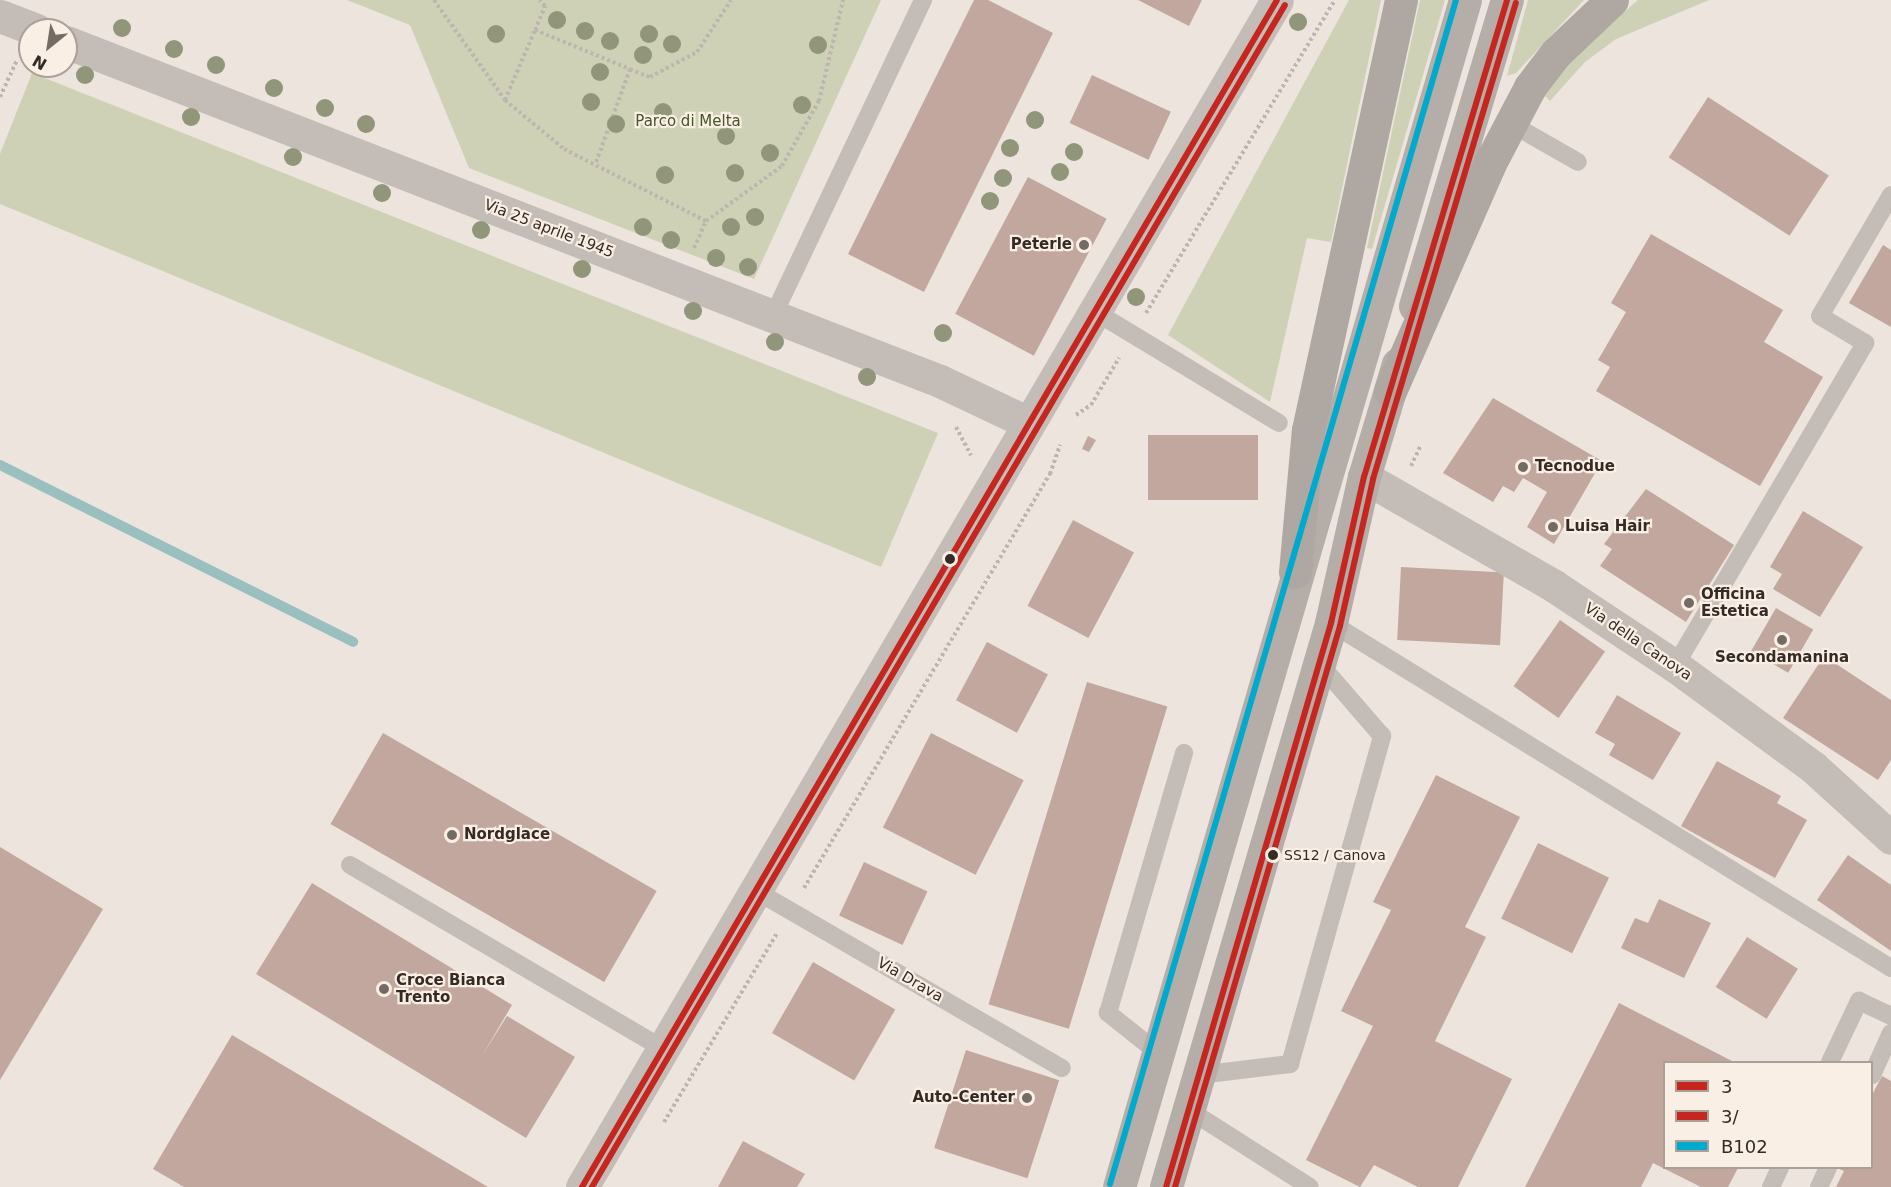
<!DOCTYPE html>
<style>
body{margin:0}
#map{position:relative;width:1891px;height:1187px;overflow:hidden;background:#ece4dd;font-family:"DejaVu Sans",sans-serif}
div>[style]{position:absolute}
.green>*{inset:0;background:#ced1b6}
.stream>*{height:10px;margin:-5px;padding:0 5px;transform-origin:5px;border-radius:5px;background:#99c0be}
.building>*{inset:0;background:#c1a79e;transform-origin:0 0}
.path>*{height:4px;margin-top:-2px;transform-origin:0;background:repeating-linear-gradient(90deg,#bdb5af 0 3px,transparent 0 6px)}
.service>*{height:18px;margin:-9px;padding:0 9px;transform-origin:9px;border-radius:9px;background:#c4bcb7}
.minor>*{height:33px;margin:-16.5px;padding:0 16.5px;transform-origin:16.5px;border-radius:16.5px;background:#c4bcb7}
.secondary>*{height:33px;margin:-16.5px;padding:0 16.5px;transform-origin:16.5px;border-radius:16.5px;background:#b5ada7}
.trunk>*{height:33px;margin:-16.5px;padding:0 16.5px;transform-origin:16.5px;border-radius:16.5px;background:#afa7a2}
.bus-1>*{height:6px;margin:-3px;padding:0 3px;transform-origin:3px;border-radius:3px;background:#c52720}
.bus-2>*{height:6px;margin:-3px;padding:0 3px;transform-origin:3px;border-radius:3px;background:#c52720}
.bus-3>*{height:6px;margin:-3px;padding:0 3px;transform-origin:3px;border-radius:3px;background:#00a9ce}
.trees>*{width:18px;height:18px;margin:-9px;border-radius:50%;background:#919579}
.dots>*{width:16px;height:16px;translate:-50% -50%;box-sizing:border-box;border:3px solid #faefe4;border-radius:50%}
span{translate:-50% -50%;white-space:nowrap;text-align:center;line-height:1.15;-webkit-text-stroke:4.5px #faefe4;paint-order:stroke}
.bus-label{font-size:14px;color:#352a25}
.left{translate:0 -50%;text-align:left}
.park-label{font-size:15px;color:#465428}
.street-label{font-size:15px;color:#352a25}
.poi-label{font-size:15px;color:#352a25;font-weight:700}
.right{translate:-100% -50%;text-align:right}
.legend{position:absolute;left:1663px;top:1061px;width:210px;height:108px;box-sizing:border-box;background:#faefe4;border:2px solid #aba098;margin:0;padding:8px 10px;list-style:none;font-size:18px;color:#352a25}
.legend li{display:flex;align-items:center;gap:12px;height:30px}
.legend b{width:30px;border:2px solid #aba098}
.north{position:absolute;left:18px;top:18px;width:60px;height:60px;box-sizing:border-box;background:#faefe4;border:2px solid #aba098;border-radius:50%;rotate:210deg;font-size:16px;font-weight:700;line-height:24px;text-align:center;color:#352a25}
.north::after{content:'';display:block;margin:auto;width:21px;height:27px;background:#756b65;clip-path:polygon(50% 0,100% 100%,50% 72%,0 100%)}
</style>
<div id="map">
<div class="green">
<i style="clip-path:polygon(347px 0,881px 0,754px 279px,469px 168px,410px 25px)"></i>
<i style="clip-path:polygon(1349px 0,1381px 0,1331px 242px,1307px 238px,1270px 402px,1168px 335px)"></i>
<i style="clip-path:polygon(1420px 0,1445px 0,1372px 249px,1367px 248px)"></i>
<i style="clip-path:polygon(1528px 0,1584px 0,1516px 73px,1507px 76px)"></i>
<i style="clip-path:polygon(1638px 0,1709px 0,1616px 39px,1585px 62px,1550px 101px,1545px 96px,1576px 54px)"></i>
<i style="clip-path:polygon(32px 73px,938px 433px,881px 567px,0 204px,0 154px)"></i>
</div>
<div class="stream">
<i style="left:0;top:465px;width:395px;rotate:26.6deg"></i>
</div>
<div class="building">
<i style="clip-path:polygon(974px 0,988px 0,1053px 33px,924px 292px,848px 254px)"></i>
<i style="clip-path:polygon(1138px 0,1202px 0,1189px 26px)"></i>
<i style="left:1092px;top:75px;width:87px;height:53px;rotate:25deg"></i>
<i style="left:1708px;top:97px;width:144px;height:72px;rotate:33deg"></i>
<i style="left:1028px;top:177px;width:89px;height:155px;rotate:28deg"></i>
<i style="clip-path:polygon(1651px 234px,1783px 310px,1764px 342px,1823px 377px,1760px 486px,1596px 391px,1610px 367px,1598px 360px,1626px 312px,1611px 303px)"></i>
<i style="clip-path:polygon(1883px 245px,1891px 250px,1891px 327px,1849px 303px)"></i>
<i style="clip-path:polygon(1493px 398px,1602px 461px,1554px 544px,1527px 527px,1547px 492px,1523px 478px,1514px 492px,1503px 486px,1493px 502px,1443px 473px)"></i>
<i style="left:1258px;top:435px;width:65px;height:110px;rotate:90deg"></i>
<i style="clip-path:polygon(1088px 436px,1096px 440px,1089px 452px,1082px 449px)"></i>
<i style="clip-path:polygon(1646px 489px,1734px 545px,1686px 622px,1600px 566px,1612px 549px,1604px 544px)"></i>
<i style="clip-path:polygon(1803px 511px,1863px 547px,1820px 617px,1773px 589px,1782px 574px,1770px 567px)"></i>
<i style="left:1073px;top:520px;width:69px;height:97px;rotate:28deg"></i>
<i style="left:1401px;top:567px;width:103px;height:73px;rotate:3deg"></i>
<i style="left:1776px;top:608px;width:43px;height:50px;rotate:30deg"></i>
<i style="left:1560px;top:620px;width:55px;height:81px;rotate:35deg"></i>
<i style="left:987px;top:642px;width:69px;height:66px;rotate:28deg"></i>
<i style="clip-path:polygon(1824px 656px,1891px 700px,1891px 760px,1878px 780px,1783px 718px)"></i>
<i style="left:1087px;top:682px;width:84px;height:337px;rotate:17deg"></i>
<i style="clip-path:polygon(1617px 695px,1681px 733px,1653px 780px,1609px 755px,1615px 744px,1595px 733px)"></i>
<i style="left:383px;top:733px;width:316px;height:105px;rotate:30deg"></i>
<i style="left:931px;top:733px;width:104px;height:106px;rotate:27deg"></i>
<i style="clip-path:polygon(1717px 761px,1781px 796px,1777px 803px,1807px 820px,1775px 878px,1681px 826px)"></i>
<i style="clip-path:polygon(1436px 775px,1520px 817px,1465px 927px,1486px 937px,1435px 1041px,1512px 1079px,1458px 1187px,1418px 1187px,1374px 1165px,1360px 1187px,1306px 1160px,1373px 1026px,1341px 1011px,1391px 910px,1373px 902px)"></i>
<i style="left:1538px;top:843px;width:79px;height:84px;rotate:26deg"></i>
<i style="clip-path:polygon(0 847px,103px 909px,0 1080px)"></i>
<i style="clip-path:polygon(1848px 855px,1891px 885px,1891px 951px,1817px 900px)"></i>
<i style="left:864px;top:862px;width:70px;height:59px;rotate:25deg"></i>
<i style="clip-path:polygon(312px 883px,512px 1005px,482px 1056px,507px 1016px,575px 1057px,526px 1138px,256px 974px)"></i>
<i style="clip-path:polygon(1659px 899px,1711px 923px,1684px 978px,1621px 948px,1635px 918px,1648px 923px)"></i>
<i style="left:1747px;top:937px;width:60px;height:59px;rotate:32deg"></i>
<i style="left:813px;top:962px;width:95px;height:82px;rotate:30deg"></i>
<i style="clip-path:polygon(1619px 1003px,1734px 1062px,1664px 1062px,1664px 1168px,1738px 1168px,1728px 1187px,1701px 1187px,1653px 1163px,1641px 1187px,1525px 1187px)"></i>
<i style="clip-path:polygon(232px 1035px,488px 1187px,184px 1187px,153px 1169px)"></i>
<i style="left:966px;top:1050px;width:98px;height:103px;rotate:18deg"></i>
<i style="clip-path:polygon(1882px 1076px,1891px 1081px,1891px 1187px,1836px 1187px,1844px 1171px,1837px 1168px,1872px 1167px,1872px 1095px)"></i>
<i style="clip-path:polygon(743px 1141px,805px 1174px,797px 1187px,718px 1187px)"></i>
</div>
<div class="path">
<i style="left:434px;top:0;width:123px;rotate:54.6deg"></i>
<i style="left:505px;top:100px;width:77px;rotate:39.7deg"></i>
<i style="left:564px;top:149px;width:159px;rotate:26.9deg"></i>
<i style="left:535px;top:30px;width:26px;rotate:-67deg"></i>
<i style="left:545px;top:6px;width:8px;rotate:-130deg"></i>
<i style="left:630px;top:69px;width:22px;rotate:22deg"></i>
<i style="left:650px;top:77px;width:53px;rotate:-28deg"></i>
<i style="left:697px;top:52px;width:62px;rotate:-56.8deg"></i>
<i style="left:0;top:97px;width:41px;rotate:-65.3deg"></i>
<i style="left:505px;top:100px;width:76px;rotate:-66.8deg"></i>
<i style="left:535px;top:30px;width:103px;rotate:22.3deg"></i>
<i style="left:630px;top:69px;width:102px;rotate:110deg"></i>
<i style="left:694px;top:248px;width:30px;rotate:-66deg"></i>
<i style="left:706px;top:221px;width:94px;rotate:-35.9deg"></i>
<i style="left:782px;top:166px;width:75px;rotate:-60.4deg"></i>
<i style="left:819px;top:101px;width:104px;rotate:-76.6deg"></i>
<i style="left:1146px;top:313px;width:366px;rotate:-58.9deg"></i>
<i style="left:1076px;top:415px;width:18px;rotate:-34deg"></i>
<i style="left:1091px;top:405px;width:55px;rotate:-59.2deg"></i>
<i style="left:956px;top:427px;width:32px;rotate:62deg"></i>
<i style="left:1411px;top:466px;width:23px;rotate:-65deg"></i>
<i style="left:804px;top:888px;width:482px;rotate:-59.3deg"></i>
<i style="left:1050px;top:474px;width:31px;rotate:-71deg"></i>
<i style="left:664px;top:1122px;width:220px;rotate:-59.1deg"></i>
</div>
<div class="service">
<i style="left:1510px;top:123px;width:78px;rotate:29.8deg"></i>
<i style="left:1094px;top:311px;width:216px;rotate:31.2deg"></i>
<i style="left:773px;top:316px;width:350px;rotate:-64.6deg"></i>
<i style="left:1331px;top:623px;width:658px;rotate:31.64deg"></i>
<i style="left:1675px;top:666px;width:375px;rotate:-59.5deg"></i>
<i style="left:1865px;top:343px;width:52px;rotate:-149deg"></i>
<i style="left:1820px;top:316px;width:140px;rotate:-59.6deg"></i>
<i style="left:350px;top:865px;width:364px;rotate:30.4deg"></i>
<i style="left:758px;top:892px;width:351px;rotate:30.1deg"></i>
<i style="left:1157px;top:1052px;width:63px;rotate:-141.5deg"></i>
<i style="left:1108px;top:1013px;width:271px;rotate:-73.7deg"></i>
<i style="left:1830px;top:1062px;width:68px;rotate:-64.6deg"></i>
<i style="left:1859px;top:1001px;width:35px;rotate:25deg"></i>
<i style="left:1199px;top:1075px;width:92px;rotate:-6.9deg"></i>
<i style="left:1290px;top:1064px;width:341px;rotate:-74.3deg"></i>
<i style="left:1382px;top:736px;width:98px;rotate:-130.9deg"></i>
<i style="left:1872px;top:1075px;width:46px;rotate:-65.7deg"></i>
<i style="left:1189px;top:1110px;width:143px;rotate:32.5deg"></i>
<i style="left:1771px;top:1187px;width:21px;rotate:-65deg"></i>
<i style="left:1819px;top:1187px;width:21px;rotate:-65deg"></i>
</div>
<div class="minor">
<i style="left:0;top:16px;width:39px;rotate:21deg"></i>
<i style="left:66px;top:42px;width:937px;rotate:21.2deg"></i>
<i style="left:940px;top:381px;width:98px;rotate:25.3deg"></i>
<i style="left:1364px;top:477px;width:219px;rotate:29.8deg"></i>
<i style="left:1554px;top:586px;width:145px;rotate:33.5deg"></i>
<i style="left:1675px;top:666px;width:171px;rotate:36.2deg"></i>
<i style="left:1813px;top:767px;width:105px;rotate:42.3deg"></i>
<i style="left:582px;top:1187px;width:1375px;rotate:-59.65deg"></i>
</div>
<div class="secondary">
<i style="left:1415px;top:306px;width:320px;rotate:-73.3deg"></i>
<i style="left:1119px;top:1187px;width:1236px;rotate:-73.75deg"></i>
<i style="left:1166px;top:1187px;width:588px;rotate:-73.69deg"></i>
<i style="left:1331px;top:623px;width:150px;rotate:-77.3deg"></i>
<i style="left:1364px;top:477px;width:118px;rotate:-73.3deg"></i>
</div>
<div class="trunk">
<i style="left:1390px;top:391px;width:249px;rotate:-66.3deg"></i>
<i style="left:1490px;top:163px;width:86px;rotate:-62.2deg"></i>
<i style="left:1530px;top:87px;width:43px;rotate:-52.6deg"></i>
<i style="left:1556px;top:53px;width:77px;rotate:-43.4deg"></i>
<i style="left:1295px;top:572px;width:143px;rotate:-84.8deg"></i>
<i style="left:1308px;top:430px;width:440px;rotate:-77.8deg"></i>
</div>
<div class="bus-1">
<i style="left:582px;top:1187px;width:1375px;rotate:-59.65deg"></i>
<i style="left:1166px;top:1187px;width:588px;rotate:-73.69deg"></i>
<i style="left:1331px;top:623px;width:150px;rotate:-77.3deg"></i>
<i style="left:1364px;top:477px;width:498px;rotate:-73.3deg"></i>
</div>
<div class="bus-2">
<i style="left:592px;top:1187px;width:1370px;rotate:-59.62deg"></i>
<i style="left:1175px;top:1187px;width:585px;rotate:-73.61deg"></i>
<i style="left:1340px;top:626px;width:151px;rotate:-77.3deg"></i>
<i style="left:1373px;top:479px;width:497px;rotate:-73.3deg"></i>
</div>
<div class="bus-3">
<i style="left:1110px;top:1184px;width:1234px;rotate:-73.71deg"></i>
</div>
<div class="trees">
<i style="left:557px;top:20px"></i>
<i style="left:1298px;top:22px"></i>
<i style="left:122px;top:28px"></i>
<i style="left:585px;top:31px"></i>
<i style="left:496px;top:34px"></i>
<i style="left:649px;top:34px"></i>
<i style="left:610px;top:41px"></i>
<i style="left:672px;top:44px"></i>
<i style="left:818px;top:45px"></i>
<i style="left:174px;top:49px"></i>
<i style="left:643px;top:55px"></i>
<i style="left:216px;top:65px"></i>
<i style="left:600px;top:72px"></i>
<i style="left:85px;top:75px"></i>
<i style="left:274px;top:88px"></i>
<i style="left:591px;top:102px"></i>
<i style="left:802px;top:105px"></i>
<i style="left:325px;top:108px"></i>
<i style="left:663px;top:112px"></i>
<i style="left:191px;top:117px"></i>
<i style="left:1035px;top:120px"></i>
<i style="left:366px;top:124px"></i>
<i style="left:616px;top:124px"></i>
<i style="left:726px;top:136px"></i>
<i style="left:1010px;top:148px"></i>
<i style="left:1074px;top:152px"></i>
<i style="left:770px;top:153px"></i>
<i style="left:293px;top:157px"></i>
<i style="left:1060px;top:172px"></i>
<i style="left:735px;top:173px"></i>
<i style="left:665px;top:175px"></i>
<i style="left:1003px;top:178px"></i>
<i style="left:382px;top:193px"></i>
<i style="left:990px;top:201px"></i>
<i style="left:755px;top:217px"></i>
<i style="left:643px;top:227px"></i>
<i style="left:731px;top:227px"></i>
<i style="left:481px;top:230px"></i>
<i style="left:671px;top:240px"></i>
<i style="left:716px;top:258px"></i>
<i style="left:748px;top:267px"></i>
<i style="left:582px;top:269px"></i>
<i style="left:1136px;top:297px"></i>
<i style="left:693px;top:311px"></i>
<i style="left:943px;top:333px"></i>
<i style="left:775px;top:342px"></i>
<i style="left:867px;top:377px"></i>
</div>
<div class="dots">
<i style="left:1084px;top:245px;background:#756b65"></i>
<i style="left:1523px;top:467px;background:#756b65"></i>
<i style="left:1553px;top:527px;background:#756b65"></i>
<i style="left:950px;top:559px;background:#352a25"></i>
<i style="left:1689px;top:603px;background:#756b65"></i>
<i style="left:1782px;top:640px;background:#756b65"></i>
<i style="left:452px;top:835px;background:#756b65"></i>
<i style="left:1273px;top:855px;background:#352a25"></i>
<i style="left:384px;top:989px;background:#756b65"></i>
<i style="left:1027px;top:1098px;background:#756b65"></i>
</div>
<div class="bus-label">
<span class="left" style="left:1284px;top:855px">SS12 / Canova</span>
</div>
<div class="park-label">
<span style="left:688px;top:122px">Parco di Melta</span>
</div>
<div class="street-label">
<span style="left:549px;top:229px;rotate:21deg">Via 25 aprile 1945</span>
<span style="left:1638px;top:642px;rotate:34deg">Via della Canova</span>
<span style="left:910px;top:980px;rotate:30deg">Via Drava</span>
</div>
<div class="poi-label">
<span class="right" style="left:1072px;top:245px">Peterle</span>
<span class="left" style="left:1535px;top:467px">Tecnodue</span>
<span class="left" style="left:1565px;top:527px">Luisa Hair</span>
<span class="left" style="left:1701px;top:603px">Officina<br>Estetica</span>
<span style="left:1782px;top:658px">Secondamanina</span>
<span class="left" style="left:464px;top:835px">Nordglace</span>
<span class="left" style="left:396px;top:989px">Croce Bianca<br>Trento</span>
<span class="right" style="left:1015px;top:1098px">Auto-Center</span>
</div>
<ul class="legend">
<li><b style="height:8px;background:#c52720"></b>3</li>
<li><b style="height:8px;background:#c52720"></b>3/</li>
<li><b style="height:8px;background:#00a9ce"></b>B102</li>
</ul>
<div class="north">N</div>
</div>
